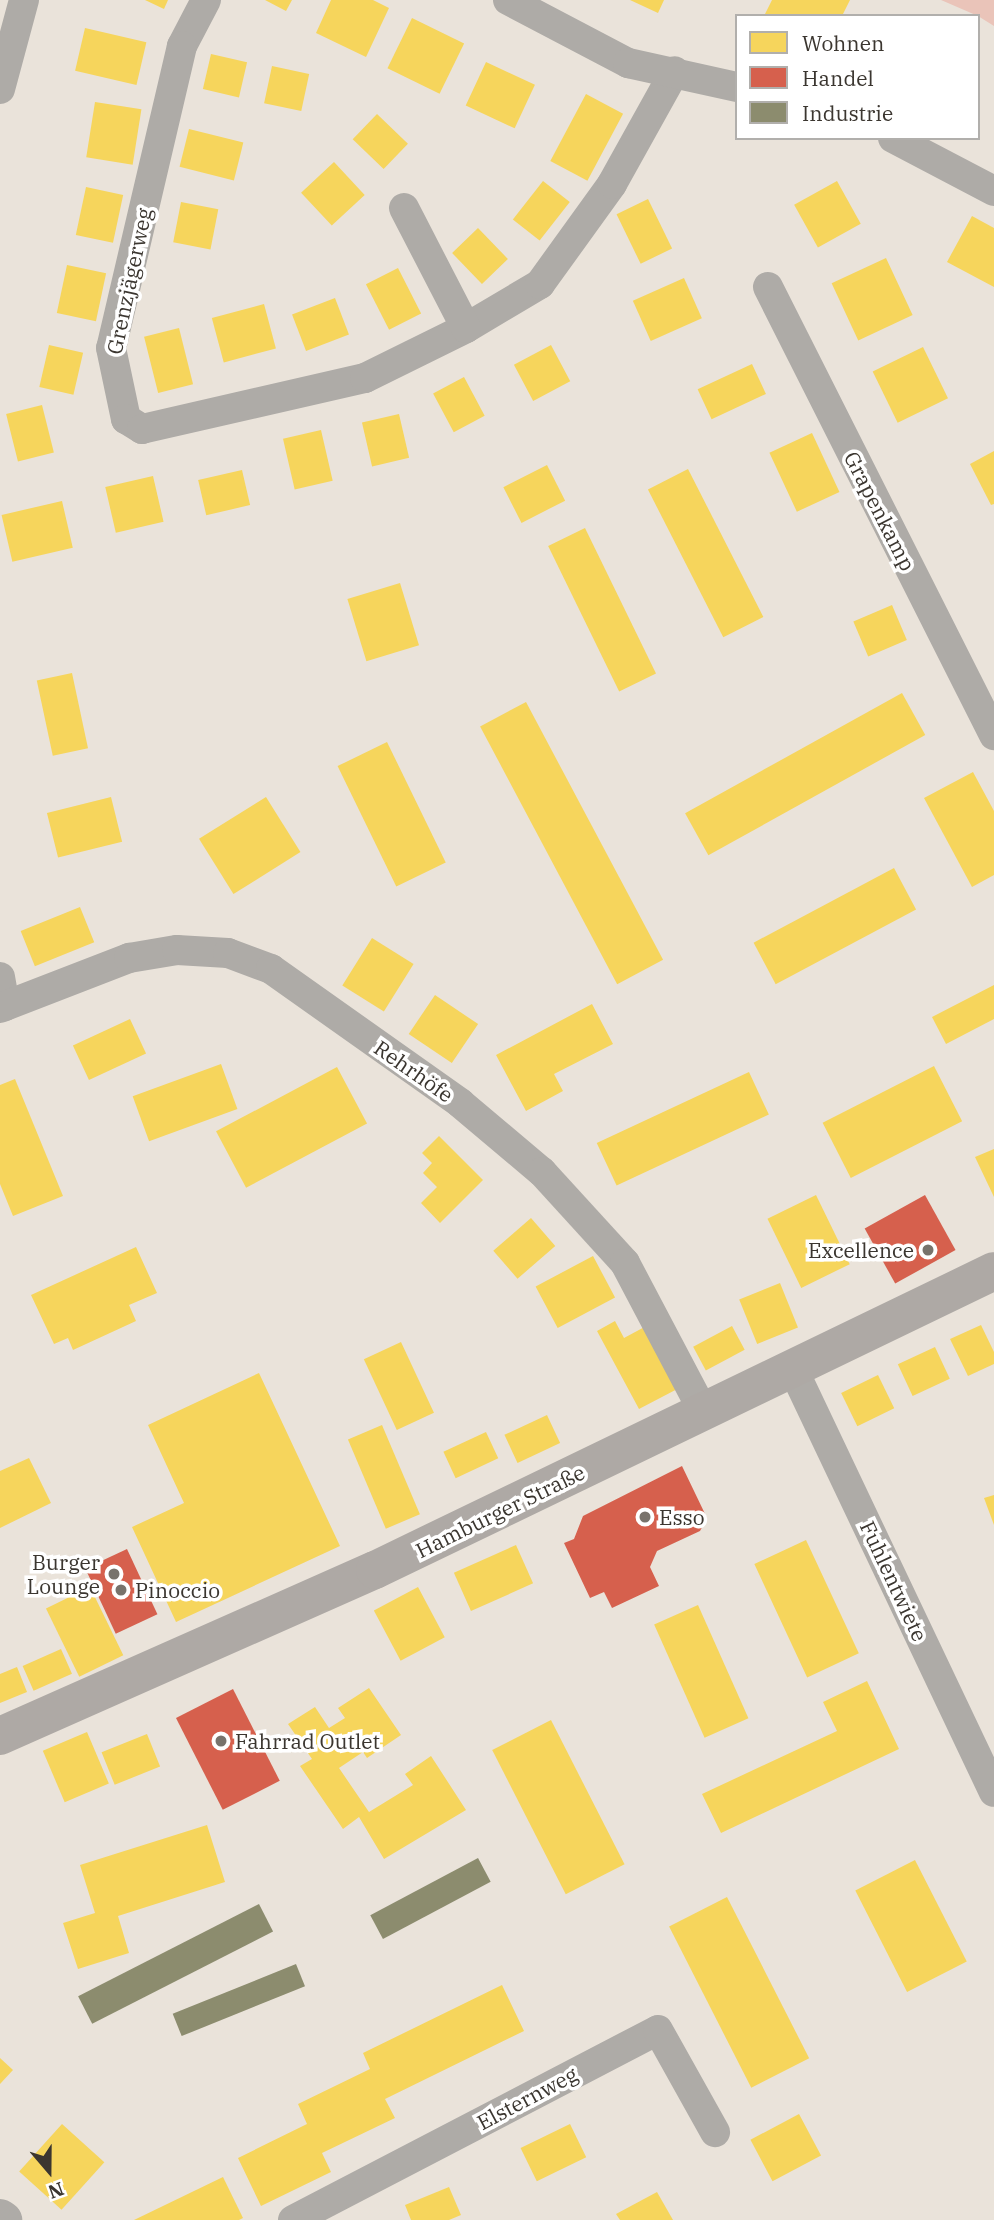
<!DOCTYPE html>
<meta charset="utf-8">
<style>
body{margin:0}
#map{position:relative;width:994px;height:2220px;overflow:hidden;background:#eae3da;font-family:"IBM Plex Serif",serif}
div>[style]{position:absolute}
.green>*{inset:0;background:#eac4b9}
.homes>*{inset:0;background:#f6d55c;transform-origin:0 0}
.shops>*{inset:0;background:#d6604d;transform-origin:0 0}
.industry>*{inset:0;background:#8c8c6e;transform-origin:0 0}
.minor>*{height:30px;margin:-15px;padding:0 15px;transform-origin:15px;border-radius:15px;background:#aeaba7}
.tertiary>*{height:38px;margin:-19px;padding:0 19px;transform-origin:19px;border-radius:19px;background:#aeaba7}
.secondary>*{height:38px;margin:-19px;padding:0 19px;transform-origin:19px;border-radius:19px;background:#aea9a5}
.dots>*{width:19px;height:19px;translate:-50% -50%;box-sizing:border-box;border:4px solid #fff;border-radius:50%}
span{translate:-50% -50%;white-space:nowrap;text-align:center;line-height:1.15;-webkit-text-stroke:7px #fff;paint-order:stroke}
.street-label{font-size:21px;color:#3b3630}
.poi-label{font-size:21px;color:#3b3630}
.right{translate:-100% -50%;text-align:right}
.left{translate:0 -50%;text-align:left}
.legend{position:absolute;left:735px;top:14px;width:245px;height:126px;box-sizing:border-box;background:#fff;border:2px solid #b1afac;margin:0;padding:9px 12px;list-style:none;font-size:21px;color:#3b3630}
.legend li{display:flex;align-items:center;gap:14px;height:35px}
.legend b{width:35px;border:2px solid #b1afac}
.north{position:absolute;left:14px;top:2136px;width:70px;height:70px;-webkit-text-stroke:5px #fff;paint-order:stroke;rotate:160deg;font-size:19px;font-weight:700;line-height:28px;text-align:center;color:#3b3630}
.north::after{content:'';display:block;margin:auto;width:24px;height:32px;background:#3b3630;clip-path:polygon(50% 0,100% 100%,50% 72%,0 100%)}
</style>
<div id="map">
<div class="green">
<i style="clip-path:polygon(941px 0,994px 0,994px 26px,978px 16px)"></i>
</div>
<div class="homes">
<i style="clip-path:polygon(145px 0,168px 0,164px 9px)"></i>
<i style="clip-path:polygon(265px 0,292px 0,286px 11px)"></i>
<i style="clip-path:polygon(331px 0,373px 0,389px 8px,366px 57px,316px 33px)"></i>
<i style="clip-path:polygon(630px 0,664px 0,658px 13px)"></i>
<i style="clip-path:polygon(772px 0,850px 0,842px 16px,764px 16px)"></i>
<i style="left:412px;top:18px;width:58px;height:56px;rotate:26deg"></i>
<i style="left:85px;top:28px;width:63px;height:44px;rotate:13deg"></i>
<i style="left:211px;top:54px;width:37px;height:36px;rotate:13deg"></i>
<i style="left:486px;top:62px;width:54px;height:48px;rotate:25deg"></i>
<i style="left:272px;top:66px;width:38px;height:38px;rotate:12deg"></i>
<i style="left:586px;top:94px;width:42px;height:76px;rotate:28deg"></i>
<i style="left:95px;top:102px;width:47px;height:56px;rotate:9deg"></i>
<i style="left:377px;top:114px;width:43px;height:35px;rotate:44deg"></i>
<i style="left:189px;top:129px;width:56px;height:39px;rotate:14deg"></i>
<i style="left:334px;top:162px;width:45px;height:45px;rotate:47deg"></i>
<i style="left:543px;top:181px;width:34px;height:49px;rotate:38deg"></i>
<i style="left:837px;top:181px;width:49px;height:49px;rotate:61deg"></i>
<i style="left:86px;top:187px;width:38px;height:49px;rotate:12deg"></i>
<i style="left:648px;top:199px;width:55px;height:35px;rotate:64deg"></i>
<i style="left:181px;top:202px;width:38px;height:41px;rotate:11deg"></i>
<i style="clip-path:polygon(972px 216px,994px 228px,994px 287px,947px 262px)"></i>
<i style="left:478px;top:228px;width:43px;height:36px;rotate:46deg"></i>
<i style="left:886px;top:258px;width:63px;height:60px;rotate:65deg"></i>
<i style="left:67px;top:265px;width:40px;height:49px;rotate:12deg"></i>
<i style="left:398px;top:268px;width:51px;height:36px;rotate:63deg"></i>
<i style="left:684px;top:278px;width:44px;height:56px;rotate:66deg"></i>
<i style="left:335px;top:298px;width:39px;height:46px;rotate:69deg"></i>
<i style="left:264px;top:304px;width:46px;height:54px;rotate:75deg"></i>
<i style="left:179px;top:328px;width:58px;height:36px;rotate:76deg"></i>
<i style="left:49px;top:345px;width:35px;height:43px;rotate:13deg"></i>
<i style="left:551px;top:345px;width:41px;height:42px;rotate:62deg"></i>
<i style="left:923px;top:347px;width:57px;height:56px;rotate:64deg"></i>
<i style="left:752px;top:364px;width:33px;height:60px;rotate:65deg"></i>
<i style="left:464px;top:377px;width:44px;height:35px;rotate:62deg"></i>
<i style="left:42px;top:405px;width:49px;height:37px;rotate:76deg"></i>
<i style="left:399px;top:414px;width:45px;height:38px;rotate:77deg"></i>
<i style="left:321px;top:430px;width:52px;height:39px;rotate:77deg"></i>
<i style="left:812px;top:433px;width:65px;height:47px;rotate:65deg"></i>
<i style="clip-path:polygon(994px 451px,994px 504px,991px 505px,970px 464px)"></i>
<i style="left:547px;top:465px;width:40px;height:49px;rotate:63deg"></i>
<i style="left:688px;top:469px;width:166px;height:45px;rotate:63deg"></i>
<i style="left:242px;top:470px;width:36px;height:45px;rotate:77deg"></i>
<i style="left:153px;top:476px;width:47px;height:49px;rotate:77deg"></i>
<i style="left:62px;top:501px;width:48px;height:62px;rotate:77deg"></i>
<i style="left:585px;top:528px;width:162px;height:41px;rotate:64deg"></i>
<i style="left:400px;top:583px;width:65px;height:55px;rotate:73deg"></i>
<i style="left:892px;top:605px;width:38px;height:42px;rotate:67deg"></i>
<i style="left:72px;top:673px;width:77px;height:36px;rotate:78deg"></i>
<i style="left:902px;top:693px;width:48px;height:248px;rotate:61deg"></i>
<i style="left:526px;top:702px;width:292px;height:52px;rotate:62deg"></i>
<i style="left:387px;top:742px;width:134px;height:55px;rotate:64deg"></i>
<i style="clip-path:polygon(973px 772px,994px 811px,994px 875px,972px 887px,924px 798px)"></i>
<i style="left:111px;top:797px;width:46px;height:66px;rotate:76deg"></i>
<i style="left:266px;top:797px;width:65px;height:79px;rotate:58deg"></i>
<i style="left:894px;top:868px;width:47px;height:159px;rotate:62deg"></i>
<i style="left:80px;top:907px;width:38px;height:64px;rotate:68deg"></i>
<i style="left:372px;top:938px;width:49px;height:56px;rotate:32deg"></i>
<i style="clip-path:polygon(994px 985px,994px 1019px,946px 1044px,932px 1017px)"></i>
<i style="left:435px;top:995px;width:52px;height:47px;rotate:34deg"></i>
<i style="clip-path:polygon(592px 1004px,613px 1044px,554px 1074px,563px 1091px,526px 1111px,496px 1055px)"></i>
<i style="left:130px;top:1019px;width:38px;height:63px;rotate:65deg"></i>
<i style="left:221px;top:1064px;width:48px;height:94px;rotate:70deg"></i>
<i style="left:934px;top:1066px;width:62px;height:125px;rotate:63deg"></i>
<i style="left:337px;top:1067px;width:64px;height:137px;rotate:62deg"></i>
<i style="left:749px;top:1072px;width:47px;height:168px;rotate:65deg"></i>
<i style="clip-path:polygon(15px 1079px,63px 1196px,13px 1216px,0 1184px,0 1085px)"></i>
<i style="clip-path:polygon(439px 1136px,483px 1180px,440px 1223px,421px 1203px,437px 1187px,423px 1173px,432px 1163px,422px 1153px)"></i>
<i style="clip-path:polygon(994px 1149px,994px 1197px,975px 1157px)"></i>
<i style="left:816px;top:1195px;width:77px;height:54px;rotate:64deg"></i>
<i style="left:531px;top:1218px;width:37px;height:50px;rotate:49deg"></i>
<i style="clip-path:polygon(136px 1247px,157px 1293px,129px 1305px,136px 1321px,73px 1350px,68px 1338px,54px 1344px,31px 1295px)"></i>
<i style="left:593px;top:1256px;width:47px;height:65px;rotate:62deg"></i>
<i style="left:780px;top:1283px;width:48px;height:44px;rotate:68deg"></i>
<i style="clip-path:polygon(615px 1321px,624px 1338px,650px 1324px,683px 1386px,639px 1409px,597px 1331px)"></i>
<i style="clip-path:polygon(981px 1325px,994px 1352px,994px 1364px,968px 1376px,950px 1339px)"></i>
<i style="left:732px;top:1326px;width:27px;height:44px;rotate:62deg"></i>
<i style="left:401px;top:1342px;width:78px;height:41px;rotate:65deg"></i>
<i style="left:935px;top:1347px;width:35px;height:41px;rotate:65deg"></i>
<i style="clip-path:polygon(259px 1373px,340px 1546px,176px 1622px,132px 1527px,184px 1503px,148px 1425px)"></i>
<i style="left:878px;top:1375px;width:37px;height:41px;rotate:64deg"></i>
<i style="left:547px;top:1415px;width:31px;height:47px;rotate:65deg"></i>
<i style="left:382px;top:1425px;width:97px;height:37px;rotate:67deg"></i>
<i style="left:486px;top:1432px;width:29px;height:47px;rotate:65deg"></i>
<i style="clip-path:polygon(29px 1458px,51px 1503px,0 1528px,0 1471px)"></i>
<i style="clip-path:polygon(994px 1495px,994px 1525px,984px 1498px)"></i>
<i style="left:806px;top:1540px;width:125px;height:57px;rotate:65deg"></i>
<i style="left:516px;top:1545px;width:42px;height:68px;rotate:66deg"></i>
<i style="left:90px;top:1587px;width:76px;height:49px;rotate:64deg"></i>
<i style="left:418px;top:1587px;width:57px;height:50px;rotate:62deg"></i>
<i style="left:698px;top:1605px;width:124px;height:48px;rotate:66deg"></i>
<i style="left:61px;top:1649px;width:27px;height:42px;rotate:66deg"></i>
<i style="clip-path:polygon(17px 1667px,27px 1692px,0 1703px,0 1674px)"></i>
<i style="clip-path:polygon(867px 1681px,899px 1749px,721px 1833px,702px 1794px,837px 1731px,823px 1702px)"></i>
<i style="clip-path:polygon(369px 1688px,401px 1735px,367px 1758px,363px 1752px,339px 1768px,369px 1812px,413px 1785px,405px 1774px,431px 1756px,466px 1810px,384px 1859px,359px 1817px,343px 1829px,300px 1766px,312px 1759px,288px 1724px,315px 1707px,329px 1728px,345px 1718px,338px 1708px)"></i>
<i style="left:551px;top:1720px;width:162px;height:66px;rotate:63deg"></i>
<i style="left:87px;top:1732px;width:56px;height:48px;rotate:67deg"></i>
<i style="left:147px;top:1734px;width:35px;height:49px;rotate:68deg"></i>
<i style="clip-path:polygon(207px 1825px,225px 1882px,118px 1916px,129px 1953px,78px 1969px,63px 1923px,95px 1913px,80px 1865px)"></i>
<i style="left:915px;top:1860px;width:114px;height:67px;rotate:63deg"></i>
<i style="left:727px;top:1897px;width:181px;height:65px;rotate:63deg"></i>
<i style="clip-path:polygon(502px 1985px,524px 2031px,385px 2099px,395px 2118px,322px 2153px,331px 2172px,261px 2206px,238px 2158px,307px 2124px,298px 2104px,370px 2069px,363px 2053px)"></i>
<i style="clip-path:polygon(0 2058px,13px 2070px,0 2084px)"></i>
<i style="left:799px;top:2114px;width:47px;height:55px;rotate:62deg"></i>
<i style="left:62px;top:2124px;width:57px;height:64px;rotate:42deg"></i>
<i style="left:570px;top:2124px;width:37px;height:55px;rotate:64deg"></i>
<i style="clip-path:polygon(223px 2177px,243px 2218px,239px 2220px,134px 2220px)"></i>
<i style="clip-path:polygon(449px 2187px,461px 2215px,449px 2220px,411px 2220px,405px 2205px)"></i>
<i style="clip-path:polygon(657px 2192px,673px 2220px,620px 2220px,616px 2214px)"></i>
</div>
<div class="shops">
<i style="left:925px;top:1195px;width:63px;height:69px;rotate:61deg"></i>
<i style="clip-path:polygon(682px 1466px,707px 1518px,700px 1531px,657px 1551px,650px 1567px,659px 1586px,612px 1608px,604px 1592px,590px 1598px,564px 1543px,574px 1539px,583px 1516px)"></i>
<i style="left:127px;top:1549px;width:72px;height:46px;rotate:65deg"></i>
<i style="left:233px;top:1689px;width:103px;height:64px;rotate:63deg"></i>
</div>
<div class="industry">
<i style="left:478px;top:1858px;width:27px;height:122px;rotate:62deg"></i>
<i style="left:259px;top:1904px;width:31px;height:203px;rotate:63deg"></i>
<i style="left:296px;top:1964px;width:24px;height:133px;rotate:68deg"></i>
</div>
<div class="minor">
<i style="left:206px;top:0;width:52px;rotate:117.6deg"></i>
<i style="left:182px;top:46px;width:310px;rotate:103.2deg"></i>
<i style="left:111px;top:348px;width:73px;rotate:78.1deg"></i>
<i style="left:126px;top:419px;width:19px;rotate:32deg"></i>
<i style="left:142px;top:429px;width:229px;rotate:-12.9deg"></i>
<i style="left:365px;top:378px;width:113px;rotate:-26.3deg"></i>
<i style="left:466px;top:328px;width:86px;rotate:-30.7deg"></i>
<i style="left:540px;top:284px;width:123px;rotate:-54.2deg"></i>
<i style="left:612px;top:184px;width:129px;rotate:-60.9deg"></i>
<i style="left:508px;top:0;width:136px;rotate:27.7deg"></i>
<i style="left:628px;top:63px;width:112px;rotate:12.4deg"></i>
<i style="left:0;top:89px;width:92px;rotate:-74.9deg"></i>
<i style="left:893px;top:138px;width:114px;rotate:27.7deg"></i>
<i style="left:404px;top:208px;width:135px;rotate:62.7deg"></i>
<i style="left:768px;top:287px;width:502px;rotate:63.23deg"></i>
<i style="left:0;top:977px;width:29px;rotate:80deg"></i>
<i style="left:5px;top:1006px;width:5px;rotate:158deg"></i>
<i style="left:5px;top:1006px;width:133px;rotate:-21.2deg"></i>
<i style="left:129px;top:958px;width:49px;rotate:-9.5deg"></i>
<i style="left:177px;top:950px;width:51px;rotate:3.4deg"></i>
<i style="left:228px;top:953px;width:46px;rotate:20.4deg"></i>
<i style="left:271px;top:969px;width:232px;rotate:35.3deg"></i>
<i style="left:460px;top:1103px;width:107px;rotate:40.1deg"></i>
<i style="left:542px;top:1172px;width:123px;rotate:47.6deg"></i>
<i style="left:625px;top:1263px;width:167px;rotate:62.2deg"></i>
<i style="left:793px;top:1369px;width:468px;rotate:64.6deg"></i>
<i style="left:293px;top:2220px;width:411px;rotate:-27.5deg"></i>
<i style="left:658px;top:2030px;width:117px;rotate:60.8deg"></i>
</div>
<div class="tertiary">
<i style="left:0;top:2218px;width:4px;rotate:34deg"></i>
</div>
<div class="secondary">
<i style="left:0;top:1736px;width:410px;rotate:-23.9deg"></i>
<i style="left:375px;top:1570px;width:687px;rotate:-25.78deg"></i>
</div>
<div class="dots">
<i style="left:928px;top:1250px;background:#78736c"></i>
<i style="left:645px;top:1517px;background:#78736c"></i>
<i style="left:114px;top:1574px;background:#78736c"></i>
<i style="left:121px;top:1590px;background:#78736c"></i>
<i style="left:221px;top:1741px;background:#78736c"></i>
</div>
<div class="street-label">
<span style="left:129px;top:281px;rotate:-78deg">Grenzjägerweg</span>
<span style="left:880px;top:511px;rotate:63deg">Grapenkamp</span>
<span style="left:414px;top:1071px;rotate:35deg">Rehrhöfe</span>
<span style="left:500px;top:1511px;rotate:-26deg">Hamburger Straße</span>
<span style="left:894px;top:1581px;rotate:65deg">Fuhlentwiete</span>
<span style="left:527px;top:2098px;rotate:-28deg">Elsternweg</span>
</div>
<div class="poi-label">
<span class="right" style="left:914px;top:1250px">Excellence</span>
<span class="left" style="left:659px;top:1517px">Esso</span>
<span class="right" style="left:100px;top:1574px">Burger<br>Lounge</span>
<span class="left" style="left:135px;top:1590px">Pinoccio</span>
<span class="left" style="left:235px;top:1741px">Fahrrad Outlet</span>
</div>
<ul class="legend">
<li><b style="height:19px;background:#f6d55c"></b>Wohnen</li>
<li><b style="height:19px;background:#d6604d"></b>Handel</li>
<li><b style="height:19px;background:#8c8c6e"></b>Industrie</li>
</ul>
<div class="north">N</div>
</div>
